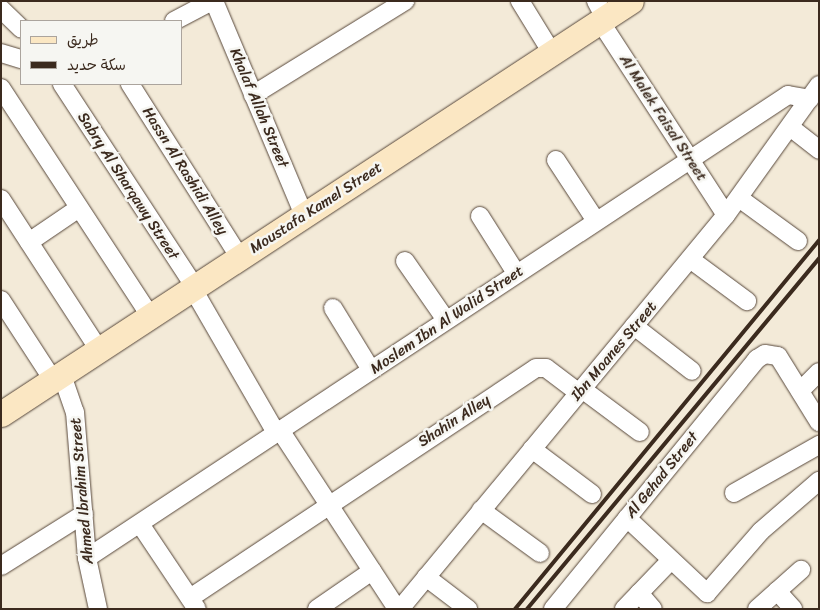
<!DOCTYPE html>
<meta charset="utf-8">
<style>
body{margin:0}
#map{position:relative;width:820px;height:610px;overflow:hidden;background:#f3ead8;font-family:Sriracha,"Playpen Sans Arabic",sans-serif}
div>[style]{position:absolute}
.roads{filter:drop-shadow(0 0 1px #57473a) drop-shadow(0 0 1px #57473a)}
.minor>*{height:18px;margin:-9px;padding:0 9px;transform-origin:9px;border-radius:9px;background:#fff}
.secondary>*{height:25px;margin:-12.5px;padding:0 12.5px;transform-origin:12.5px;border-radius:12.5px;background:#fbe7c3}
.rail>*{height:4px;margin:-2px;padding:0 2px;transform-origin:2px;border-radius:2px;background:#3b2a1e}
span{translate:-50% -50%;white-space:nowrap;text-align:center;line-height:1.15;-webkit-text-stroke:5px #f6f6f2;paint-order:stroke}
.street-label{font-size:15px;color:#3b2a1e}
.frame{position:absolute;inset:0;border:2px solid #3b2a1e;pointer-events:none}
.legend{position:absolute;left:20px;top:20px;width:162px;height:65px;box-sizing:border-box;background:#f6f6f2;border:1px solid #aba49d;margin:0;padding:6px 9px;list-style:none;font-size:15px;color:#3b2a1e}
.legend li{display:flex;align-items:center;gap:10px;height:25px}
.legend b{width:25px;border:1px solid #aba49d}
</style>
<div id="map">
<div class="roads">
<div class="minor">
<i style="left:214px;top:1px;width:232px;rotate:67.2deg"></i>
<i style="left:520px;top:1px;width:61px;rotate:58.4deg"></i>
<i style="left:596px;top:1px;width:19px;rotate:62deg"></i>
<i style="left:1px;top:9px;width:28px;rotate:44deg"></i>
<i style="left:174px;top:21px;width:43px;rotate:-27.8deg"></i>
<i style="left:600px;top:21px;width:231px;rotate:57deg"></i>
<i style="left:1px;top:53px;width:21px;rotate:17deg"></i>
<i style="left:62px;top:84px;width:243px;rotate:56.8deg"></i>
<i style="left:130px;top:84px;width:206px;rotate:57.7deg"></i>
<i style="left:1px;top:88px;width:272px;rotate:56.8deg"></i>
<i style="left:253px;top:95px;width:179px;rotate:-31.7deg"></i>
<i style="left:790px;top:127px;width:37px;rotate:38deg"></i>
<i style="left:556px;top:160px;width:73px;rotate:56.7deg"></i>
<i style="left:739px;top:198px;width:73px;rotate:36.1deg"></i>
<i style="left:1px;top:199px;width:180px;rotate:57deg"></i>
<i style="left:480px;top:216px;width:67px;rotate:57.7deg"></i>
<i style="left:29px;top:242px;width:60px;rotate:-34.2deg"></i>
<i style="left:690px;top:259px;width:71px;rotate:36.4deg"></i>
<i style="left:405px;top:261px;width:72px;rotate:55.2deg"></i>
<i style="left:193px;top:289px;width:166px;rotate:60deg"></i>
<i style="left:1px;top:300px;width:95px;rotate:57deg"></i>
<i style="left:333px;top:308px;width:73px;rotate:58.5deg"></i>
<i style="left:634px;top:326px;width:73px;rotate:37.8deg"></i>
<i style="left:62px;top:375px;width:39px;rotate:71deg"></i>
<i style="left:75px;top:412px;width:146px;rotate:85.3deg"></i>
<i style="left:87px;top:558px;width:52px;rotate:77.8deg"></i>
<i style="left:582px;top:389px;width:72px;rotate:36.6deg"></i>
<i style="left:800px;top:391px;width:27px;rotate:-45deg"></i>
<i style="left:280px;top:430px;width:214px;rotate:56.8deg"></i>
<i style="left:532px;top:449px;width:75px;rotate:36.9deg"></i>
<i style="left:734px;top:493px;width:98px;rotate:-29.5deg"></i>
<i style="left:481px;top:510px;width:73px;rotate:36.1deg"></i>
<i style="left:627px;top:518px;width:110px;rotate:43.2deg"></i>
<i style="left:707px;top:593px;width:82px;rotate:-48.9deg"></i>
<i style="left:761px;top:531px;width:77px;rotate:-40.8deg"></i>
<i style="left:140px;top:524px;width:102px;rotate:56.2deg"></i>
<i style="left:87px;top:558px;width:840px;rotate:-33.44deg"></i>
<i style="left:788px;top:95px;width:22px;rotate:10deg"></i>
<i style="left:1px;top:566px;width:98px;rotate:-32.1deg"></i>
<i style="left:426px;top:577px;width:53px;rotate:37.3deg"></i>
<i style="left:777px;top:591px;width:24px;rotate:48deg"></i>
<i style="left:639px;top:593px;width:21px;rotate:49deg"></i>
<i style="left:190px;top:598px;width:415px;rotate:-33.6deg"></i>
<i style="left:536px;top:368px;width:10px"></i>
<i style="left:546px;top:368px;width:41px;rotate:37.1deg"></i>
<i style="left:317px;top:609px;width:67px;rotate:-34.6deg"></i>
<i style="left:400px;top:609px;width:511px;rotate:-50.4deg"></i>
<i style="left:726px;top:215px;width:160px;rotate:-54.4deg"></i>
<i style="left:553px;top:609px;width:323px;rotate:-50.8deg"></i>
<i style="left:757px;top:359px;width:9px;rotate:-32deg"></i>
<i style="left:765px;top:354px;width:13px;rotate:9deg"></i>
<i style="left:778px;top:356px;width:78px;rotate:58.2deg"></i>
<i style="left:624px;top:609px;width:68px;rotate:-46.2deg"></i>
<i style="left:757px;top:609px;width:59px;rotate:-41.6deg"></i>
</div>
<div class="secondary">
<i style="left:1px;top:414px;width:753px;rotate:-33.25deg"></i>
</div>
</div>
<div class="rail">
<i style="left:515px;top:609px;width:478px;rotate:-50.5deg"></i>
<i style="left:527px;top:609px;width:457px;rotate:-50.2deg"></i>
</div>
<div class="street-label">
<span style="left:259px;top:108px;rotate:67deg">Khalaf Allah Street</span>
<span style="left:663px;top:118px;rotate:57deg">Al Malek Faisal Street</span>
<span style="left:185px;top:171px;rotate:58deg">Hassn Al Rashidi Alley</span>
<span style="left:128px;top:186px;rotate:57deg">Sabry Al Sharqawy Street</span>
<span style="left:316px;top:208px;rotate:-33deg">Moustafa Kamel Street</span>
<span style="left:447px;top:320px;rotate:-34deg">Moslem Ibn Al Walid Street</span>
<span style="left:614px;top:351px;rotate:-50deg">Ibn Moanes Street</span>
<span style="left:454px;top:421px;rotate:-33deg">Shahin Alley</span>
<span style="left:662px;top:475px;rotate:-51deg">Al Gehad Street</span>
<span style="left:82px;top:491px;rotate:-95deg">Ahmed Ibrahim Street</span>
</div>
<div class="frame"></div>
<ul class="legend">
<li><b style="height:6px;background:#fbe7c3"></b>طريق</li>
<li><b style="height:6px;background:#3b2a1e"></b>سكة حديد</li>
</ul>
</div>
